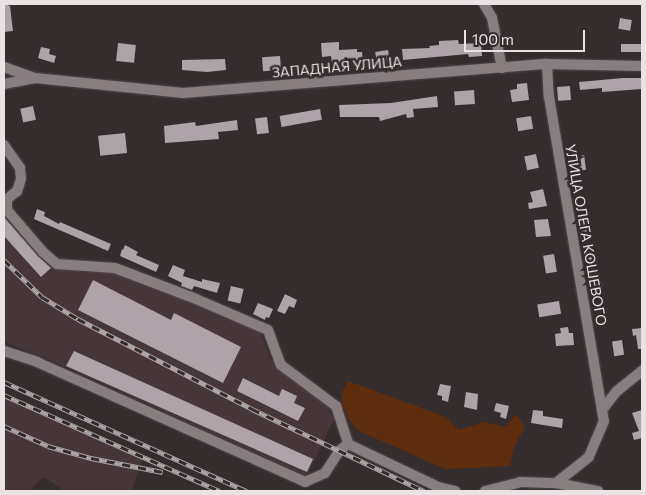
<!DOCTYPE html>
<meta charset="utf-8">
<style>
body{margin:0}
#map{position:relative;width:646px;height:495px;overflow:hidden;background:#352c2d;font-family:Commissioner,sans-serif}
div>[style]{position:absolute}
.built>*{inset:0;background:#463639}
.green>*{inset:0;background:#5e2d0e}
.building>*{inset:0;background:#ada3a8;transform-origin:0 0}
.roads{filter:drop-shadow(0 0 1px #524a4c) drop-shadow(0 0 1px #524a4c)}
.minor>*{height:10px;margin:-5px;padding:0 5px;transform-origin:5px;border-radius:5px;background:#887d7f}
.rail>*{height:4.5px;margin-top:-2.25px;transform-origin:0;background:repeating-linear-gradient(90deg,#352c2d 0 8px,#aba4a5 0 16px);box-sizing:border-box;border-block:1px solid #aba4a5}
span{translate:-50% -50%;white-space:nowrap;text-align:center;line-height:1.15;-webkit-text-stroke:5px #352c2d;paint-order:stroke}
.street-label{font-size:14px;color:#e9e3e4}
.frame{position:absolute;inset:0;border:5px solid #e9e3e4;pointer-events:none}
.scale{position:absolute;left:464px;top:30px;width:121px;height:22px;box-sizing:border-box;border:2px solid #e9e3e4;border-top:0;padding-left:6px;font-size:15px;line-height:18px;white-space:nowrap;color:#e9e3e4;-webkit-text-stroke:4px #352c2d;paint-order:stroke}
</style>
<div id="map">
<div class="built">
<i style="clip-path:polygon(4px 213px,52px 265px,84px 272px,118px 272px,260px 331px,270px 359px,292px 380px,331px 408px,329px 412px,335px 417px,307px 476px,46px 358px,4px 342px)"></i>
<i style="clip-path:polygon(4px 395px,36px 413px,143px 456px,132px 491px,65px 491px,44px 477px,29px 491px,4px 491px)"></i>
</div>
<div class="green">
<i style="clip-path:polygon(348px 381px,446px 417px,459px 430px,484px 422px,506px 427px,516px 414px,525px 427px,514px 447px,510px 466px,445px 469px,359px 431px,349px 419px,342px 404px,342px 392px)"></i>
</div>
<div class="building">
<i style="clip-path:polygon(4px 4px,10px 6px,13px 31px,4px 32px)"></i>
<i style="left:620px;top:18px;width:12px;height:11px;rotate:9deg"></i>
<i style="clip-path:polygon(458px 40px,459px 44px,481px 43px,482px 56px,469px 57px,468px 54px,403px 60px,402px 49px,430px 48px,429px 46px,439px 45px,439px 41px)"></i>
<i style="clip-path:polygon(339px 42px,339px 50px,357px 49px,357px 52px,362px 52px,363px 61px,340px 62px,340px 64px,332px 65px,331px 56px,322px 57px,321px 43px)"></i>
<i style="left:118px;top:43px;width:18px;height:18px;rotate:6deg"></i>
<i style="left:621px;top:44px;width:21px;height:8px"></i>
<i style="clip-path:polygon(41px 47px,50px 49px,49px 54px,56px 56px,54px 63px,38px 58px)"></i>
<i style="left:388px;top:50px;width:13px;height:13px;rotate:81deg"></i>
<i style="left:280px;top:56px;width:14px;height:18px;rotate:86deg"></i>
<i style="clip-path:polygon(225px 59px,226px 70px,207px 72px,182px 70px,182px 60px)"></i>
<i style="clip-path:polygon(623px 78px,642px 78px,642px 89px,602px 92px,602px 88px,580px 90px,579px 82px)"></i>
<i style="clip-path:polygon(527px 83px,529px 100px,512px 102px,510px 90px,517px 89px,517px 84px)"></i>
<i style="left:570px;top:86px;width:14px;height:13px;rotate:86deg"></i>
<i style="left:474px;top:90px;width:14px;height:20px;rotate:86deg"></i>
<i style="clip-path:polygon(437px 96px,438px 107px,413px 109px,414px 117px,407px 118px,406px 114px,380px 121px,379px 117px,340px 117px,339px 105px,391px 103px)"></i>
<i style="left:33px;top:106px;width:14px;height:13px;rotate:78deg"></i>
<i style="left:320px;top:109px;width:11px;height:41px;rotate:80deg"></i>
<i style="left:531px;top:116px;width:13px;height:15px;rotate:81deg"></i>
<i style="left:267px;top:117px;width:16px;height:12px;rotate:83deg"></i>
<i style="clip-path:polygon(237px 120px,238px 130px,218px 132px,219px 139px,165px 143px,164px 126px,195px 122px,196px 126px)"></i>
<i style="left:125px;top:133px;width:20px;height:27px;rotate:84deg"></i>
<i style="left:536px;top:154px;width:14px;height:12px;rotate:78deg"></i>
<i style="left:584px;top:155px;width:15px;height:14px;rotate:82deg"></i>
<i style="clip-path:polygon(543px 189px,547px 206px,529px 209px,528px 203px,533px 202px,530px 192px)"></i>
<i style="clip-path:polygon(37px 209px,45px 212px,44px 216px,59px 224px,60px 222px,111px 244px,108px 251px,34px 219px)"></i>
<i style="clip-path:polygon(4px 217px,38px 256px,51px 268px,41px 277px,4px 236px)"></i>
<i style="clip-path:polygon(589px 217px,592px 231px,582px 232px,580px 218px)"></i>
<i style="clip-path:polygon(548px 219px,551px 236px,536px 237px,534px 220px)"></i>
<i style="clip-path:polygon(125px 245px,138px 252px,136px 255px,159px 265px,156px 272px,120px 256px,122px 249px,123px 250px)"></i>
<i style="clip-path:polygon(594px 246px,603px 288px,591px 289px,585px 248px)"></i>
<i style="left:554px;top:254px;width:18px;height:11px;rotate:81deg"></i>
<i style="clip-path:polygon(173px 265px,185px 270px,183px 276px,202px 282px,202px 279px,220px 283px,217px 293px,194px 286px,192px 290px,181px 286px,182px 283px,168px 276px)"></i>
<i style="clip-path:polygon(93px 280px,171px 320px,174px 313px,241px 347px,223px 383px,78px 310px)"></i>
<i style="left:231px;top:286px;width:13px;height:15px;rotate:13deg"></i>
<i style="clip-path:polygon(285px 294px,297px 300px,294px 308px,289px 306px,285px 314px,277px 311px)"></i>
<i style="left:559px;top:301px;width:13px;height:22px;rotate:81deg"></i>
<i style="clip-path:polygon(258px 303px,273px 309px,269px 318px,266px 317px,265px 320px,253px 314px)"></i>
<i style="clip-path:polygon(568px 327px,569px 333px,573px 333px,574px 345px,556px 346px,555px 334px,561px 333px,560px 328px)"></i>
<i style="clip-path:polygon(642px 328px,642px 349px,638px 349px,636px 335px,633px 336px,632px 329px)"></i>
<i style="left:622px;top:340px;width:15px;height:10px;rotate:82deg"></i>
<i style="clip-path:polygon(74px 351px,313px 459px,307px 472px,66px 366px)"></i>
<i style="clip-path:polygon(243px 378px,279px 396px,282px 389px,297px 396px,294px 403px,305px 408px,298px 421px,237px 391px)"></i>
<i style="clip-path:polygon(440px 384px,451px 386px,448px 402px,442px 400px,442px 396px,437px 395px)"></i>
<i style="clip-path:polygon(466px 392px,478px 394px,477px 410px,464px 407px)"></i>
<i style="clip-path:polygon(496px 403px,509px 406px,506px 419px,500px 417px,501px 413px,494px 411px)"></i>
<i style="clip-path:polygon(533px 410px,543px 411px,543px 416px,563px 419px,562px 428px,531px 423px)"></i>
<i style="clip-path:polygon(642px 410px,642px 438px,634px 440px,632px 433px,639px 431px,632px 413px)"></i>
</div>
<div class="roads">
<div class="minor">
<i style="left:484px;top:4px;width:16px;rotate:60deg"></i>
<i style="left:492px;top:18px;width:51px;rotate:78.7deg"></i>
<i style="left:547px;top:64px;width:33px;rotate:87deg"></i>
<i style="left:549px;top:97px;width:329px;rotate:80.4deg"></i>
<i style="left:604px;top:421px;width:39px;rotate:113deg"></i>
<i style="left:589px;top:457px;width:42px;rotate:141.8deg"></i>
<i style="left:4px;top:67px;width:33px;rotate:20deg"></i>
<i style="left:35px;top:78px;width:32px;rotate:169deg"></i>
<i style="left:35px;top:78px;width:149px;rotate:5.8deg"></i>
<i style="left:183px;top:93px;width:365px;rotate:-4.6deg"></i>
<i style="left:547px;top:64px;width:95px;rotate:1.2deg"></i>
<i style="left:4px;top:145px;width:28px;rotate:55deg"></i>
<i style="left:20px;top:168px;width:11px;rotate:85deg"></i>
<i style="left:21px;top:179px;width:13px;rotate:108deg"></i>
<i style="left:17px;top:191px;width:13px;rotate:141deg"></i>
<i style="left:7px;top:199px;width:11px;rotate:90deg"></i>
<i style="left:7px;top:210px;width:55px;rotate:49.4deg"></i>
<i style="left:43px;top:252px;width:18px;rotate:41deg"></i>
<i style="left:57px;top:264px;width:58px;rotate:3.9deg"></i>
<i style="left:115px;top:268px;width:87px;rotate:20.9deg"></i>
<i style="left:196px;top:299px;width:78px;rotate:23.3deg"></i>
<i style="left:268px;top:330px;width:37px;rotate:70deg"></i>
<i style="left:281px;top:365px;width:69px;rotate:36.7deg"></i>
<i style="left:336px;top:406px;width:40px;rotate:72deg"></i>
<i style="left:348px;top:444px;width:100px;rotate:25.5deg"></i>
<i style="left:438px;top:487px;width:18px;rotate:13deg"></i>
<i style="left:4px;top:351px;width:35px;rotate:18deg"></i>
<i style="left:37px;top:362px;width:294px;rotate:24.1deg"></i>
<i style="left:305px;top:482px;width:22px;rotate:-24deg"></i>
<i style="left:325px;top:473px;width:27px;rotate:-57deg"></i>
<i style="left:340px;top:450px;width:10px;rotate:-37deg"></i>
<i style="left:602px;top:410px;width:24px;rotate:-52deg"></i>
<i style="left:617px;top:391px;width:32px;rotate:-39deg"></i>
<i style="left:485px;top:491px;width:36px;rotate:-14deg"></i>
<i style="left:520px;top:482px;width:36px;rotate:2deg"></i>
<i style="left:556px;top:483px;width:43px;rotate:10.8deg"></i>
</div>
</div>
<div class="rail">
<i style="left:4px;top:260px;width:53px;rotate:44.2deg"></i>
<i style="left:42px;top:297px;width:42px;rotate:31.4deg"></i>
<i style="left:78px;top:319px;width:196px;rotate:27.3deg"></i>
<i style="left:252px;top:409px;width:191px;rotate:25.5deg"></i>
<i style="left:4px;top:382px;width:266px;rotate:24.2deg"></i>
<i style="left:4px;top:395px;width:236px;rotate:24deg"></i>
<i style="left:4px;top:426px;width:48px;rotate:24.4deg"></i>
<i style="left:48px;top:446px;width:45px;rotate:15.6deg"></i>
<i style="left:91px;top:458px;width:73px;rotate:11deg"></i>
</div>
<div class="street-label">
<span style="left:337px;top:67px;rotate:-5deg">ЗАПАДНАЯ УЛИЦА</span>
<span style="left:586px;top:235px;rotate:80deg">УЛИЦА ОЛЕГА КОШЕВОГО</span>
</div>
<div class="frame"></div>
<div class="scale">100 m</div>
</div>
